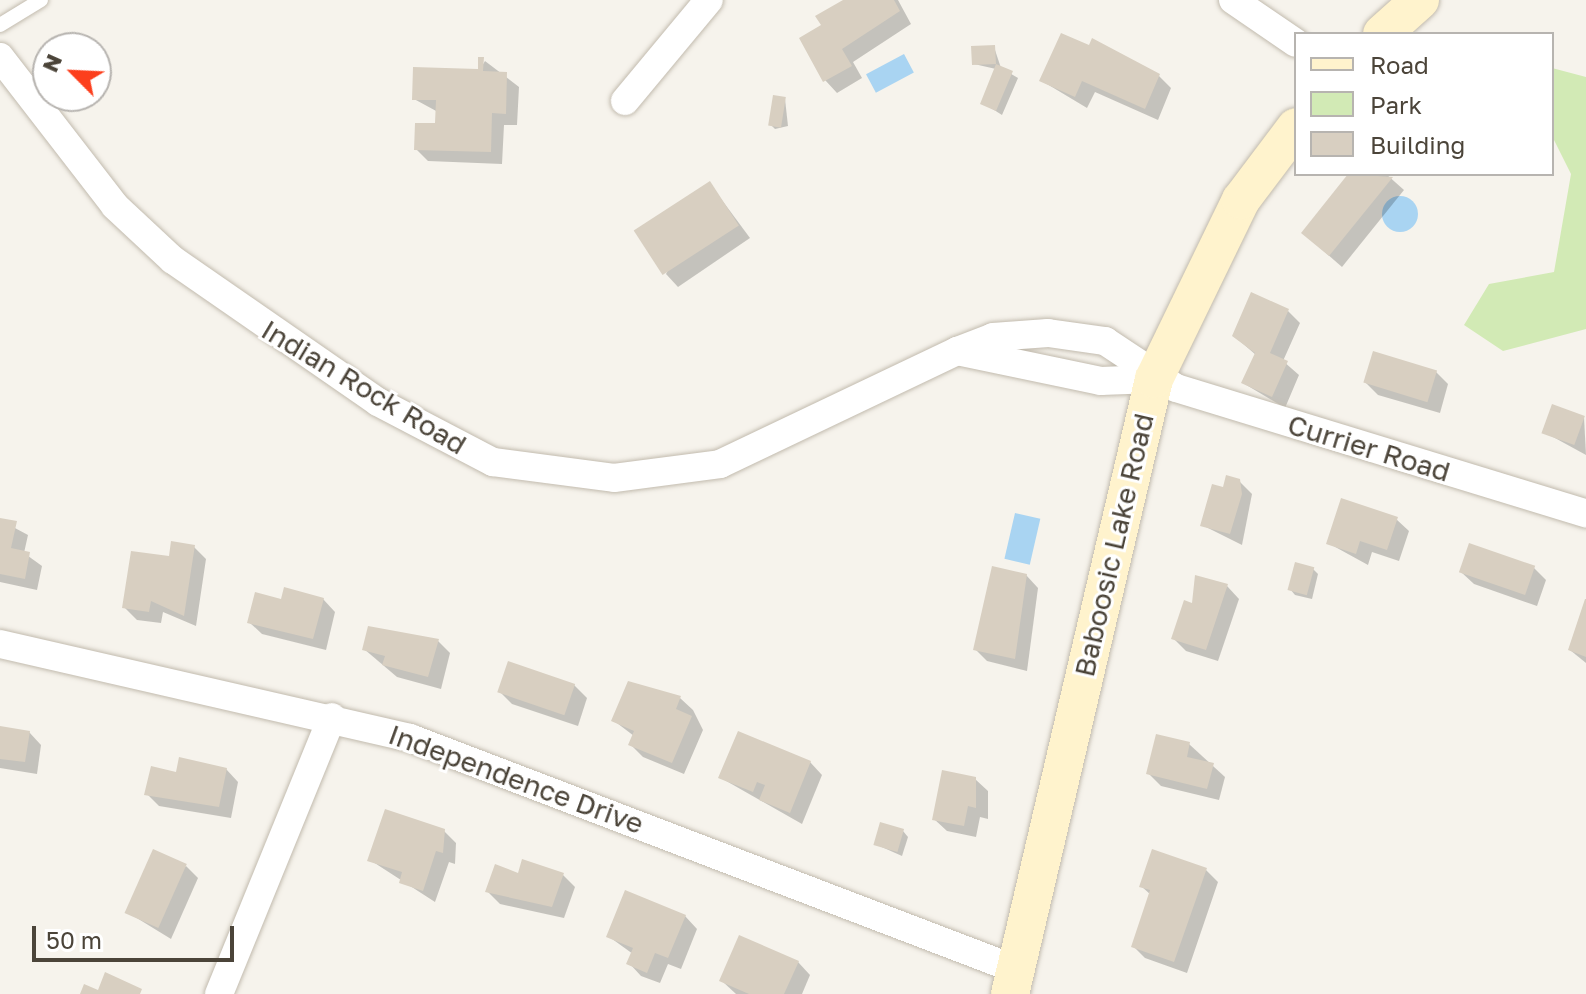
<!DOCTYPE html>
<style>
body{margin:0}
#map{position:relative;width:1586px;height:994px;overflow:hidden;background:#f6f3ec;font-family:"Golos Text",sans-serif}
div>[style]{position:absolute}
.green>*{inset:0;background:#d2eab5}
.water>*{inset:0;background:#a9d4f2;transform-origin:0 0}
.round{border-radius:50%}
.shadow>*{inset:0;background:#0003}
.building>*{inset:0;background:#d8cfc1;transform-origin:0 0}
.roads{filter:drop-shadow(0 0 2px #c2bbae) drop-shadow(0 0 2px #c2bbae)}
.lane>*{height:14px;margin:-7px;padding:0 7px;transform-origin:7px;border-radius:7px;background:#fff}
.street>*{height:28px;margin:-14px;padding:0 14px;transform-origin:14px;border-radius:14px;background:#fff}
.secondary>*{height:38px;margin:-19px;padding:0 19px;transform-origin:19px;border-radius:19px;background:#fff3cd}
span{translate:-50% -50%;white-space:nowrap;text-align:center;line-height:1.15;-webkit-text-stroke:6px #fff;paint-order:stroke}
.street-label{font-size:28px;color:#4b4439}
.legend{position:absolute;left:1294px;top:32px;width:260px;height:144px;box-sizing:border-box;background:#fff;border:2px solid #b7b4b0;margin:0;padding:10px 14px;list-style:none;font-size:24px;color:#4b4439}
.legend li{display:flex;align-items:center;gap:16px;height:40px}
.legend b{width:40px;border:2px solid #b7b4b0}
.north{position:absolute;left:32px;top:32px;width:80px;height:80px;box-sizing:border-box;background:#fff;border:2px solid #b7b4b0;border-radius:50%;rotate:294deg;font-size:22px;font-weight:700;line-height:32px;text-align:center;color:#4b4439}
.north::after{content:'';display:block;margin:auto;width:28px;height:36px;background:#fc3f1d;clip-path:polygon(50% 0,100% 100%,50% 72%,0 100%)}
.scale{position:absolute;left:32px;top:926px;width:202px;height:36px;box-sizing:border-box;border:4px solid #4b4439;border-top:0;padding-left:10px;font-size:24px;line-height:28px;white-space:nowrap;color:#4b4439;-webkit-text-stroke:6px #fff;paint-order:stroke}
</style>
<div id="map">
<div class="green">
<i style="clip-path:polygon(1552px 68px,1586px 77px,1586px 329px,1503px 351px,1464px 325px,1489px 284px,1554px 272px,1571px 174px,1552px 136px)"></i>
</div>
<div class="water">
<i style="left:904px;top:54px;width:21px;height:43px;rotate:62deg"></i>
<i class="round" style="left:1382px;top:196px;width:36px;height:36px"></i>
<i style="left:1015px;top:513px;width:26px;height:47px;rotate:13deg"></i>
</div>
<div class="shadow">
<i style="clip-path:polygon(853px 0,898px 0,911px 24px,853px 62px,862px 78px,837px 93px,825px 80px,823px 26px)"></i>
<i style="clip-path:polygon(994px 47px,1001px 68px,1018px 78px,1002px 115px,983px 103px,996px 69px,974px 64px)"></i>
<i style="clip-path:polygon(485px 61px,519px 87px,517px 125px,504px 125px,502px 164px,428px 161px,416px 149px,437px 126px,438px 112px,414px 99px,479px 71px)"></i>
<i style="clip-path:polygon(1159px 76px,1171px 88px,1158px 120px,1095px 92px,1087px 108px,1042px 81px)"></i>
<i style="clip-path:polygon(785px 99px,788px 126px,775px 129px,772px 126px)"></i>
<i style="clip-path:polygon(1351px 174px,1386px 174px,1404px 190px,1342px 267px,1303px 233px)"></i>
<i style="clip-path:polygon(710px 184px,750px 238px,678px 287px,666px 274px)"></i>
<i style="clip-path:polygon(1288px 311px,1300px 323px,1283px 361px,1299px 375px,1285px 408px,1243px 383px,1256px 355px,1234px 336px)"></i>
<i style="clip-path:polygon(1436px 372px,1448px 384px,1440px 413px,1378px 395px,1366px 383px)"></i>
<i style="clip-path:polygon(1584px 417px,1586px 455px,1544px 432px)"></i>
<i style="clip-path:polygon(1239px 481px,1252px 494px,1242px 545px,1202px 525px,1224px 490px)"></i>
<i style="clip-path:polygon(1396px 519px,1409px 531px,1399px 561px,1372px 552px,1368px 565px,1328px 543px)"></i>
<i style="clip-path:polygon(0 520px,28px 535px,24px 553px,42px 566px,37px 590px,0 582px)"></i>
<i style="clip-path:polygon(194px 547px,206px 559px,196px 626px,163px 612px,161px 623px,137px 620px,124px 607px,170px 558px)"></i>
<i style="clip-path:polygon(1534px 568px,1546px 580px,1537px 606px,1474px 584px,1461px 572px)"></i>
<i style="clip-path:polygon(1313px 569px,1318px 574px,1312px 599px,1295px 595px,1290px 589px)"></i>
<i style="clip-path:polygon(1026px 575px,1038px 588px,1027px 671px,987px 661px,975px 649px)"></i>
<i style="clip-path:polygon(1227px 586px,1239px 599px,1218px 661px,1186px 651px,1174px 639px)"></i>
<i style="clip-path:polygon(323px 599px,335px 612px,326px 650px,262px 634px,249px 622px,282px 601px)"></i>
<i style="clip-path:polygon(1586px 604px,1586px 663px,1570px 650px)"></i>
<i style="clip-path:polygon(438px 641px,450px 653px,441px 689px,397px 677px,364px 649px)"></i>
<i style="clip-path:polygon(629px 684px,680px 698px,693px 710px,703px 730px,684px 774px,643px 757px,630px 744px,634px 736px,613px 720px)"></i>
<i style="clip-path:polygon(574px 685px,587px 698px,578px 726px,512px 704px,500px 692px)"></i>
<i style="clip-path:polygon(0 728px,29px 732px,41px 745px,37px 774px,0 768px)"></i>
<i style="clip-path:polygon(1189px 744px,1225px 777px,1219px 800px,1161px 786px,1148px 773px)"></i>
<i style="clip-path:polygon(810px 762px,822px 775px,802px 824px,721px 778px)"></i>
<i style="clip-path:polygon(226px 769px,238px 782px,231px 818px,159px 806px,147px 794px,177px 774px)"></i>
<i style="clip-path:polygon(975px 779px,988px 791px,988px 819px,980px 817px,976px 837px,947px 831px,934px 819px)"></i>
<i style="clip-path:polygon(444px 831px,456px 843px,455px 864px,449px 862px,435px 902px,370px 860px)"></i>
<i style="clip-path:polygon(903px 831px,908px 837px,902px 856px,875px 844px)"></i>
<i style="clip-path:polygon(186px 866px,198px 878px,171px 939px,127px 912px)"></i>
<i style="clip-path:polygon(1206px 870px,1218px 882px,1187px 973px,1145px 958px,1133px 946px,1151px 895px,1141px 886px)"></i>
<i style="clip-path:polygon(519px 875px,563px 875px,575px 887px,564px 918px,500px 904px,487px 891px)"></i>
<i style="clip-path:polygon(685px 916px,697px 929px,681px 969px,668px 964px,660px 983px,641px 976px,629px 963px,633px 954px,608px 936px)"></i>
<i style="clip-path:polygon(798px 962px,810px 975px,802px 994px,736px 994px,722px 981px)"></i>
</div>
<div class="building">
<i style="clip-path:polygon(843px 0,894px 0,900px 11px,842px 49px,852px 66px,823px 82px,799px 38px,821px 25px,815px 16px)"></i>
<i style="clip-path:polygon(1061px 33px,1089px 45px,1092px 38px,1160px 74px,1145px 109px,1082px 81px,1075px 97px,1039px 81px)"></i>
<i style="clip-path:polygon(995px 45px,996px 64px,1013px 71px,996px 111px,980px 104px,996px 64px,972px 65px,971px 46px)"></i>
<i style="clip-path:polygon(478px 57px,484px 57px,483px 71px,507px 72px,506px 114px,492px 113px,491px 152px,414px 150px,415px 123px,435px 123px,436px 100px,412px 100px,413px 67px,478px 69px)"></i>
<i style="left:773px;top:95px;width:13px;height:31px;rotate:9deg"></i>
<i style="clip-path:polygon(1348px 174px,1393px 177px,1329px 256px,1301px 233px)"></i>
<i style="left:710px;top:181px;width:53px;height:91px;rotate:57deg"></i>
<i style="clip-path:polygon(1251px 292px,1289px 309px,1270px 353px,1288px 361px,1272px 397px,1241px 383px,1255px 353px,1232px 336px)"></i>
<i style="left:1373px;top:351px;width:67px;height:33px;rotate:17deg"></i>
<i style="left:1552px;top:404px;width:35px;height:31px;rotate:20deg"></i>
<i style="clip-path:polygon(1226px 475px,1240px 479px,1242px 494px,1230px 534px,1200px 526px,1212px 484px,1223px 487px)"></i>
<i style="clip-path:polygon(1341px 498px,1398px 517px,1387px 550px,1360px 541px,1356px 554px,1326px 544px)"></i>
<i style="clip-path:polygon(0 518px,17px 521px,11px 548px,30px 552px,25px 579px,0 574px)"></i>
<i style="clip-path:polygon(171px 541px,195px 545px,184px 616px,151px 601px,149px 612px,122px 608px,131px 551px,169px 556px)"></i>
<i style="left:1469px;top:543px;width:70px;height:31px;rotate:19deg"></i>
<i style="left:1295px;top:562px;width:20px;height:29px;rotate:15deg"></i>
<i style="clip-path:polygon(992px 566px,1027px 574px,1015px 659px,973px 650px)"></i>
<i style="clip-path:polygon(1195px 575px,1228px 584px,1206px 650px,1171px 639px,1184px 600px,1192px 603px)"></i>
<i style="clip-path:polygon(284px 587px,324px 598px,313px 639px,247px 623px,255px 592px,281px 599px)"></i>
<i style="clip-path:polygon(1585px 599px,1586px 599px,1586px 657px,1568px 650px)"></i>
<i style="clip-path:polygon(368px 626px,439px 639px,428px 677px,382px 665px,385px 656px,362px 650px)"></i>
<i style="left:508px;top:661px;width:71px;height:33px;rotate:19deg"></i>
<i style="clip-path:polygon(628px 681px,681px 696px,676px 709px,692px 716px,672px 763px,628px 745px,634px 731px,611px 721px)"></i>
<i style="clip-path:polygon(0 726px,30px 731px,25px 762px,0 759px)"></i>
<i style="clip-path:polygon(738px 731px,811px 761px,790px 813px,759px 800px,765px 785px,757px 782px,753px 792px,718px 778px)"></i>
<i style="clip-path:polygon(1156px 734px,1190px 742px,1187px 757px,1214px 763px,1207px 789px,1146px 774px)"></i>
<i style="clip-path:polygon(179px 757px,227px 768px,219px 807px,144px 795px,151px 766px,176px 772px)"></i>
<i style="clip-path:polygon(942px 770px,976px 777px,976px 808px,968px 806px,964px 826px,932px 820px)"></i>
<i style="clip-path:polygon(385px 809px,445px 829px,443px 853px,436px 851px,423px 891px,399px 883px,402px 872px,367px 861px)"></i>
<i style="left:880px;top:822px;width:25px;height:24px;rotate:16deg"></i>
<i style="left:153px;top:849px;width:37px;height:70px;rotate:24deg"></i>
<i style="clip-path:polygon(1152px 849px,1207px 868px,1174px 962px,1131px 947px,1150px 890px,1139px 887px)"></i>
<i style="clip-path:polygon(522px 859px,564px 873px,552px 907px,485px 892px,495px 864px,518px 873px)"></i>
<i style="clip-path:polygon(625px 890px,686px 915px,668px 958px,655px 953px,647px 973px,626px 964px,633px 948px,606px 937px)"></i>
<i style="clip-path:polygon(739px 935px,799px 961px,784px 994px,749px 994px,719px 981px)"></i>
<i style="clip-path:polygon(105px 972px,142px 989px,140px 994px,80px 994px,84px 984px,98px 990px)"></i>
</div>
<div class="roads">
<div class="lane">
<i style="left:0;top:25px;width:48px;rotate:-31.4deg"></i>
</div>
<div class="street">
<i style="left:1233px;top:0;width:76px;rotate:34.3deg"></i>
<i style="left:0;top:57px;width:188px;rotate:52.3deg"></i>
<i style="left:115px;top:206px;width:79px;rotate:43deg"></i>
<i style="left:173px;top:260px;width:249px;rotate:34.7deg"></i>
<i style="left:378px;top:402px;width:130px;rotate:27.6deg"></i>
<i style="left:493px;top:462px;width:122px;rotate:7.5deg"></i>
<i style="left:614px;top:478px;width:107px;rotate:-7.5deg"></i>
<i style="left:720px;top:464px;width:263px;rotate:-25.5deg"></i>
<i style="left:957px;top:351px;width:39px;rotate:-21deg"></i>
<i style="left:993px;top:337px;width:55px;rotate:-4.2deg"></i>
<i style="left:1048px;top:333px;width:58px;rotate:8deg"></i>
<i style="left:1105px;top:341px;width:85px;rotate:33.5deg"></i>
<i style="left:1176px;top:388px;width:429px;rotate:17deg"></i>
<i style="left:625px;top:101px;width:131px;rotate:-50.3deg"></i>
<i style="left:957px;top:351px;width:147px;rotate:11.8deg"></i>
<i style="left:1101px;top:381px;width:53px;rotate:-2.2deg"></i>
<i style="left:0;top:644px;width:421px;rotate:12.9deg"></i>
<i style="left:410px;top:738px;width:648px;rotate:20.9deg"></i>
<i style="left:219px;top:994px;width:299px;rotate:-67.8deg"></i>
</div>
<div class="secondary">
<i style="left:1382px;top:34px;width:51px;rotate:-41.8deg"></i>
<i style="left:1010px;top:994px;width:632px;rotate:-76.82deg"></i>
<i style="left:1154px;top:379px;width:199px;rotate:-64.1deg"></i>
<i style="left:1241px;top:200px;width:91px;rotate:-53deg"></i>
</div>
</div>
<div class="street-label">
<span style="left:364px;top:387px;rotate:31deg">Indian Rock Road</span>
<span style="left:1369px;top:448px;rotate:17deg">Currier Road</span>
<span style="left:1114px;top:545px;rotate:-77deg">Baboosic Lake Road</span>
<span style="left:516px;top:779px;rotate:20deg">Independence Drive</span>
</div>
<ul class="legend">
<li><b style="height:10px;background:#fff3cd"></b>Road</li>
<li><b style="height:22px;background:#d2eab5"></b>Park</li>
<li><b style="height:22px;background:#d8cfc1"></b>Building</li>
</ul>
<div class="north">N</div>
<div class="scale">50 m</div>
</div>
